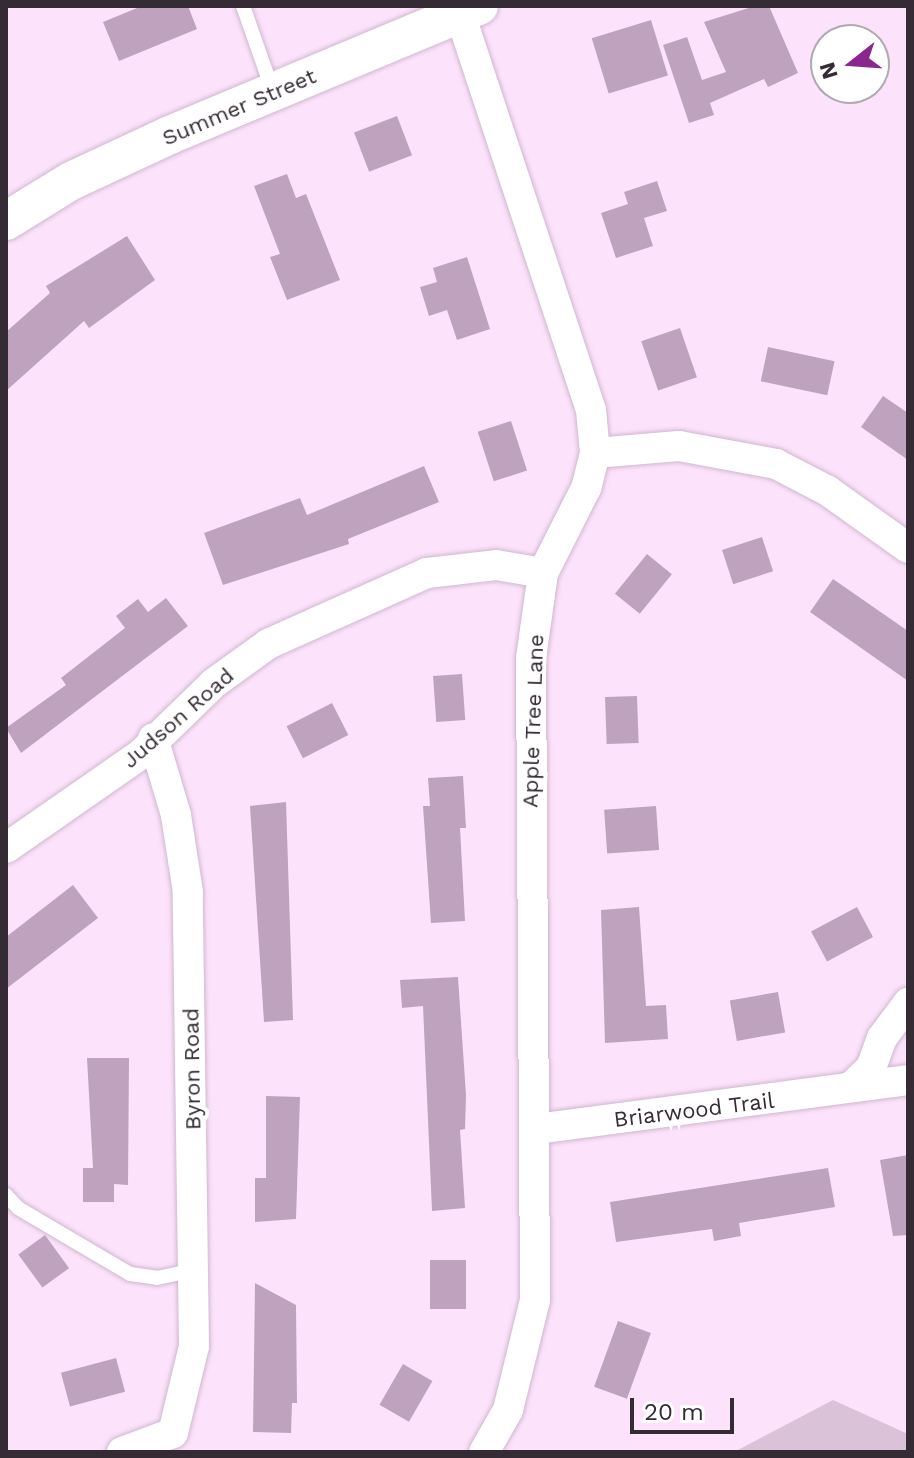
<!DOCTYPE html>
<style>
body{margin:0}
#map{position:relative;width:914px;height:1458px;overflow:hidden;background:#fce3fb;font-family:"Work Sans",sans-serif}
div>[style]{position:absolute}
.green>*{inset:0;background:#dac2d9}
.building>*{inset:0;background:#bfa3be;transform-origin:0 0}
.roads{filter:drop-shadow(0 0 2px #cfb7cf) drop-shadow(0 0 2px #cfb7cf)}
.service>*{height:14px;margin:-7px;padding:0 7px;transform-origin:7px;border-radius:7px;background:#fff}
.minor>*{height:30px;margin:-15px;padding:0 15px;transform-origin:15px;border-radius:15px;background:#fff}
.tertiary>*{height:38px;margin:-19px;padding:0 19px;transform-origin:19px;border-radius:19px;background:#fff}
span{translate:-50% -50%;white-space:nowrap;text-align:center;line-height:1.15;-webkit-text-stroke:8px #fff;paint-order:stroke}
.street-label{font-size:22px;color:#342b34}
.frame{position:absolute;inset:0;border:8px solid #342b34;pointer-events:none}
.north{position:absolute;left:810px;top:24px;width:80px;height:80px;box-sizing:border-box;background:#fff;border:2px solid #aeaaae;border-radius:50%;rotate:253deg;font-size:22px;font-weight:700;line-height:32px;text-align:center;color:#342b34}
.north::after{content:'';display:block;margin:auto;width:28px;height:36px;background:#8a268d;clip-path:polygon(50% 0,100% 100%,50% 72%,0 100%)}
.scale{position:absolute;left:630px;top:1398px;width:104px;height:36px;box-sizing:border-box;border:4px solid #342b34;border-top:0;padding-left:10px;font-size:24px;line-height:28px;white-space:nowrap;color:#342b34;-webkit-text-stroke:6px #fff;paint-order:stroke}
</style>
<div id="map">
<div class="green">
<i style="clip-path:polygon(833px 1400px,908px 1434px,908px 1452px,734px 1452px)"></i>
</div>
<div class="building">
<i style="clip-path:polygon(142px 6px,188px 6px,197px 29px,119px 61px,103px 22px)"></i>
<i style="clip-path:polygon(755px 6px,769px 6px,798px 73px,768px 87px,764px 79px,710px 103px,714px 115px,689px 123px,663px 45px,687px 37px,702px 80px,726px 72px,704px 22px)"></i>
<i style="left:651px;top:20px;width:58px;height:62px;rotate:73deg"></i>
<i style="left:397px;top:116px;width:42px;height:46px;rotate:69deg"></i>
<i style="clip-path:polygon(287px 174px,296px 198px,306px 194px,340px 280px,287px 300px,270px 257px,280px 254px,254px 186px)"></i>
<i style="clip-path:polygon(657px 181px,667px 211px,644px 218px,653px 246px,616px 258px,601px 213px,628px 204px,624px 192px)"></i>
<i style="clip-path:polygon(127px 236px,155px 280px,89px 328px,84px 321px,6px 391px,6px 332px,50px 293px,46px 286px)"></i>
<i style="clip-path:polygon(467px 257px,490px 329px,457px 340px,447px 310px,429px 316px,420px 287px,437px 282px,433px 268px)"></i>
<i style="left:680px;top:328px;width:52px;height:41px;rotate:71deg"></i>
<i style="left:768px;top:347px;width:68px;height:35px;rotate:12deg"></i>
<i style="clip-path:polygon(883px 396px,908px 413px,908px 460px,861px 427px)"></i>
<i style="left:511px;top:421px;width:52px;height:35px;rotate:72deg"></i>
<i style="clip-path:polygon(424px 466px,439px 502px,348px 539px,349px 544px,223px 585px,204px 533px,300px 498px,307px 515px)"></i>
<i style="left:762px;top:537px;width:36px;height:42px;rotate:72deg"></i>
<i style="left:647px;top:554px;width:32px;height:51px;rotate:39deg"></i>
<i style="clip-path:polygon(833px 579px,908px 631px,908px 681px,810px 612px)"></i>
<i style="clip-path:polygon(166px 598px,188px 626px,21px 753px,6px 728px,66px 685px,61px 678px,125px 628px,116px 616px,138px 599px,148px 612px)"></i>
<i style="left:462px;top:674px;width:46px;height:29px;rotate:86deg"></i>
<i style="left:637px;top:696px;width:47px;height:32px;rotate:88deg"></i>
<i style="left:332px;top:703px;width:36px;height:51px;rotate:63deg"></i>
<i style="clip-path:polygon(463px 776px,466px 828px,460px 828px,465px 921px,431px 923px,423px 806px,430px 806px,428px 778px)"></i>
<i style="clip-path:polygon(286px 802px,293px 1020px,264px 1022px,250px 806px)"></i>
<i style="left:656px;top:806px;width:44px;height:52px;rotate:86deg"></i>
<i style="clip-path:polygon(73px 885px,98px 918px,6px 989px,6px 937px)"></i>
<i style="clip-path:polygon(639px 907px,646px 1006px,666px 1005px,668px 1039px,605px 1043px,601px 910px)"></i>
<i style="left:857px;top:907px;width:34px;height:52px;rotate:62deg"></i>
<i style="clip-path:polygon(458px 977px,466px 1095px,465px 1129px,460px 1130px,465px 1208px,432px 1211px,423px 1006px,402px 1008px,400px 980px)"></i>
<i style="left:778px;top:992px;width:41px;height:49px;rotate:80deg"></i>
<i style="clip-path:polygon(87px 1058px,129px 1058px,128px 1185px,114px 1184px,114px 1202px,83px 1202px,83px 1168px,93px 1168px)"></i>
<i style="clip-path:polygon(266px 1096px,300px 1097px,296px 1219px,255px 1222px,255px 1178px,266px 1178px)"></i>
<i style="clip-path:polygon(908px 1155px,908px 1235px,893px 1236px,880px 1160px)"></i>
<i style="clip-path:polygon(828px 1168px,835px 1207px,739px 1223px,741px 1236px,714px 1241px,712px 1229px,616px 1242px,610px 1202px)"></i>
<i style="left:45px;top:1235px;width:41px;height:33px;rotate:54deg"></i>
<i style="left:430px;top:1260px;width:36px;height:49px"></i>
<i style="clip-path:polygon(255px 1283px,296px 1305px,297px 1403px,292px 1403px,291px 1433px,253px 1432px)"></i>
<i style="left:618px;top:1321px;width:35px;height:70px;rotate:20deg"></i>
<i style="left:116px;top:1358px;width:35px;height:57px;rotate:75deg"></i>
<i style="left:403px;top:1364px;width:34px;height:47px;rotate:30deg"></i>
</div>
<div class="roads">
<div class="service">
<i style="left:243px;top:6px;width:88px;rotate:70.7deg"></i>
<i style="left:6px;top:1195px;width:18px;rotate:47deg"></i>
<i style="left:18px;top:1208px;width:130px;rotate:30.5deg"></i>
<i style="left:130px;top:1274px;width:27px;rotate:8deg"></i>
<i style="left:157px;top:1278px;width:38px;rotate:-12deg"></i>
</div>
<div class="minor">
<i style="left:460px;top:14px;width:417px;rotate:71.7deg"></i>
<i style="left:591px;top:410px;width:43px;rotate:84.7deg"></i>
<i style="left:595px;top:453px;width:36px;rotate:104deg"></i>
<i style="left:586px;top:488px;width:95px;rotate:116.8deg"></i>
<i style="left:543px;top:573px;width:86px;rotate:98deg"></i>
<i style="left:531px;top:658px;width:642px;rotate:89.64deg"></i>
<i style="left:535px;top:1300px;width:113px;rotate:103.8deg"></i>
<i style="left:508px;top:1410px;width:48px;rotate:119.7deg"></i>
<i style="left:595px;top:453px;width:84px;rotate:-4.8deg"></i>
<i style="left:679px;top:446px;width:99px;rotate:10.5deg"></i>
<i style="left:776px;top:464px;width:59px;rotate:27.4deg"></i>
<i style="left:828px;top:491px;width:98px;rotate:35.5deg"></i>
<i style="left:6px;top:848px;width:163px;rotate:-34.8deg"></i>
<i style="left:140px;top:755px;width:103px;rotate:-44.2deg"></i>
<i style="left:214px;top:683px;width:67px;rotate:-35.8deg"></i>
<i style="left:268px;top:644px;width:174px;rotate:-24.1deg"></i>
<i style="left:427px;top:573px;width:69px;rotate:-6.6deg"></i>
<i style="left:496px;top:565px;width:48px;rotate:9.7deg"></i>
<i style="left:851px;top:1087px;width:28px;rotate:-44deg"></i>
<i style="left:871px;top:1068px;width:32px;rotate:-70deg"></i>
<i style="left:882px;top:1038px;width:44px;rotate:-53.4deg"></i>
<i style="left:537px;top:1129px;width:374px;rotate:-7.5deg"></i>
<i style="left:122px;top:1452px;width:54px;rotate:-20.4deg"></i>
<i style="left:173px;top:1433px;width:89px;rotate:-76.4deg"></i>
<i style="left:194px;top:1346px;width:454px;rotate:-90.8deg"></i>
<i style="left:188px;top:892px;width:78px;rotate:-98.9deg"></i>
<i style="left:176px;top:815px;width:80px;rotate:-106.6deg"></i>
</div>
<div class="tertiary">
<i style="left:6px;top:221px;width:76px;rotate:-31.6deg"></i>
<i style="left:71px;top:181px;width:109px;rotate:-24.9deg"></i>
<i style="left:170px;top:135px;width:335px;rotate:-22.7deg"></i>
</div>
</div>
<div class="street-label">
<span style="left:239px;top:107px;rotate:-23deg">Summer Street</span>
<span style="left:178px;top:718px;rotate:-41deg">Judson Road</span>
<span style="left:533px;top:721px;rotate:-88deg">Apple Tree Lane</span>
<span style="left:192px;top:1069px;rotate:-91deg">Byron Road</span>
<span style="left:694px;top:1110px;rotate:-7deg">Briarwood Trail</span>
</div>
<div class="frame"></div>
<div class="north">N</div>
<div class="scale">20 m</div>
</div>
